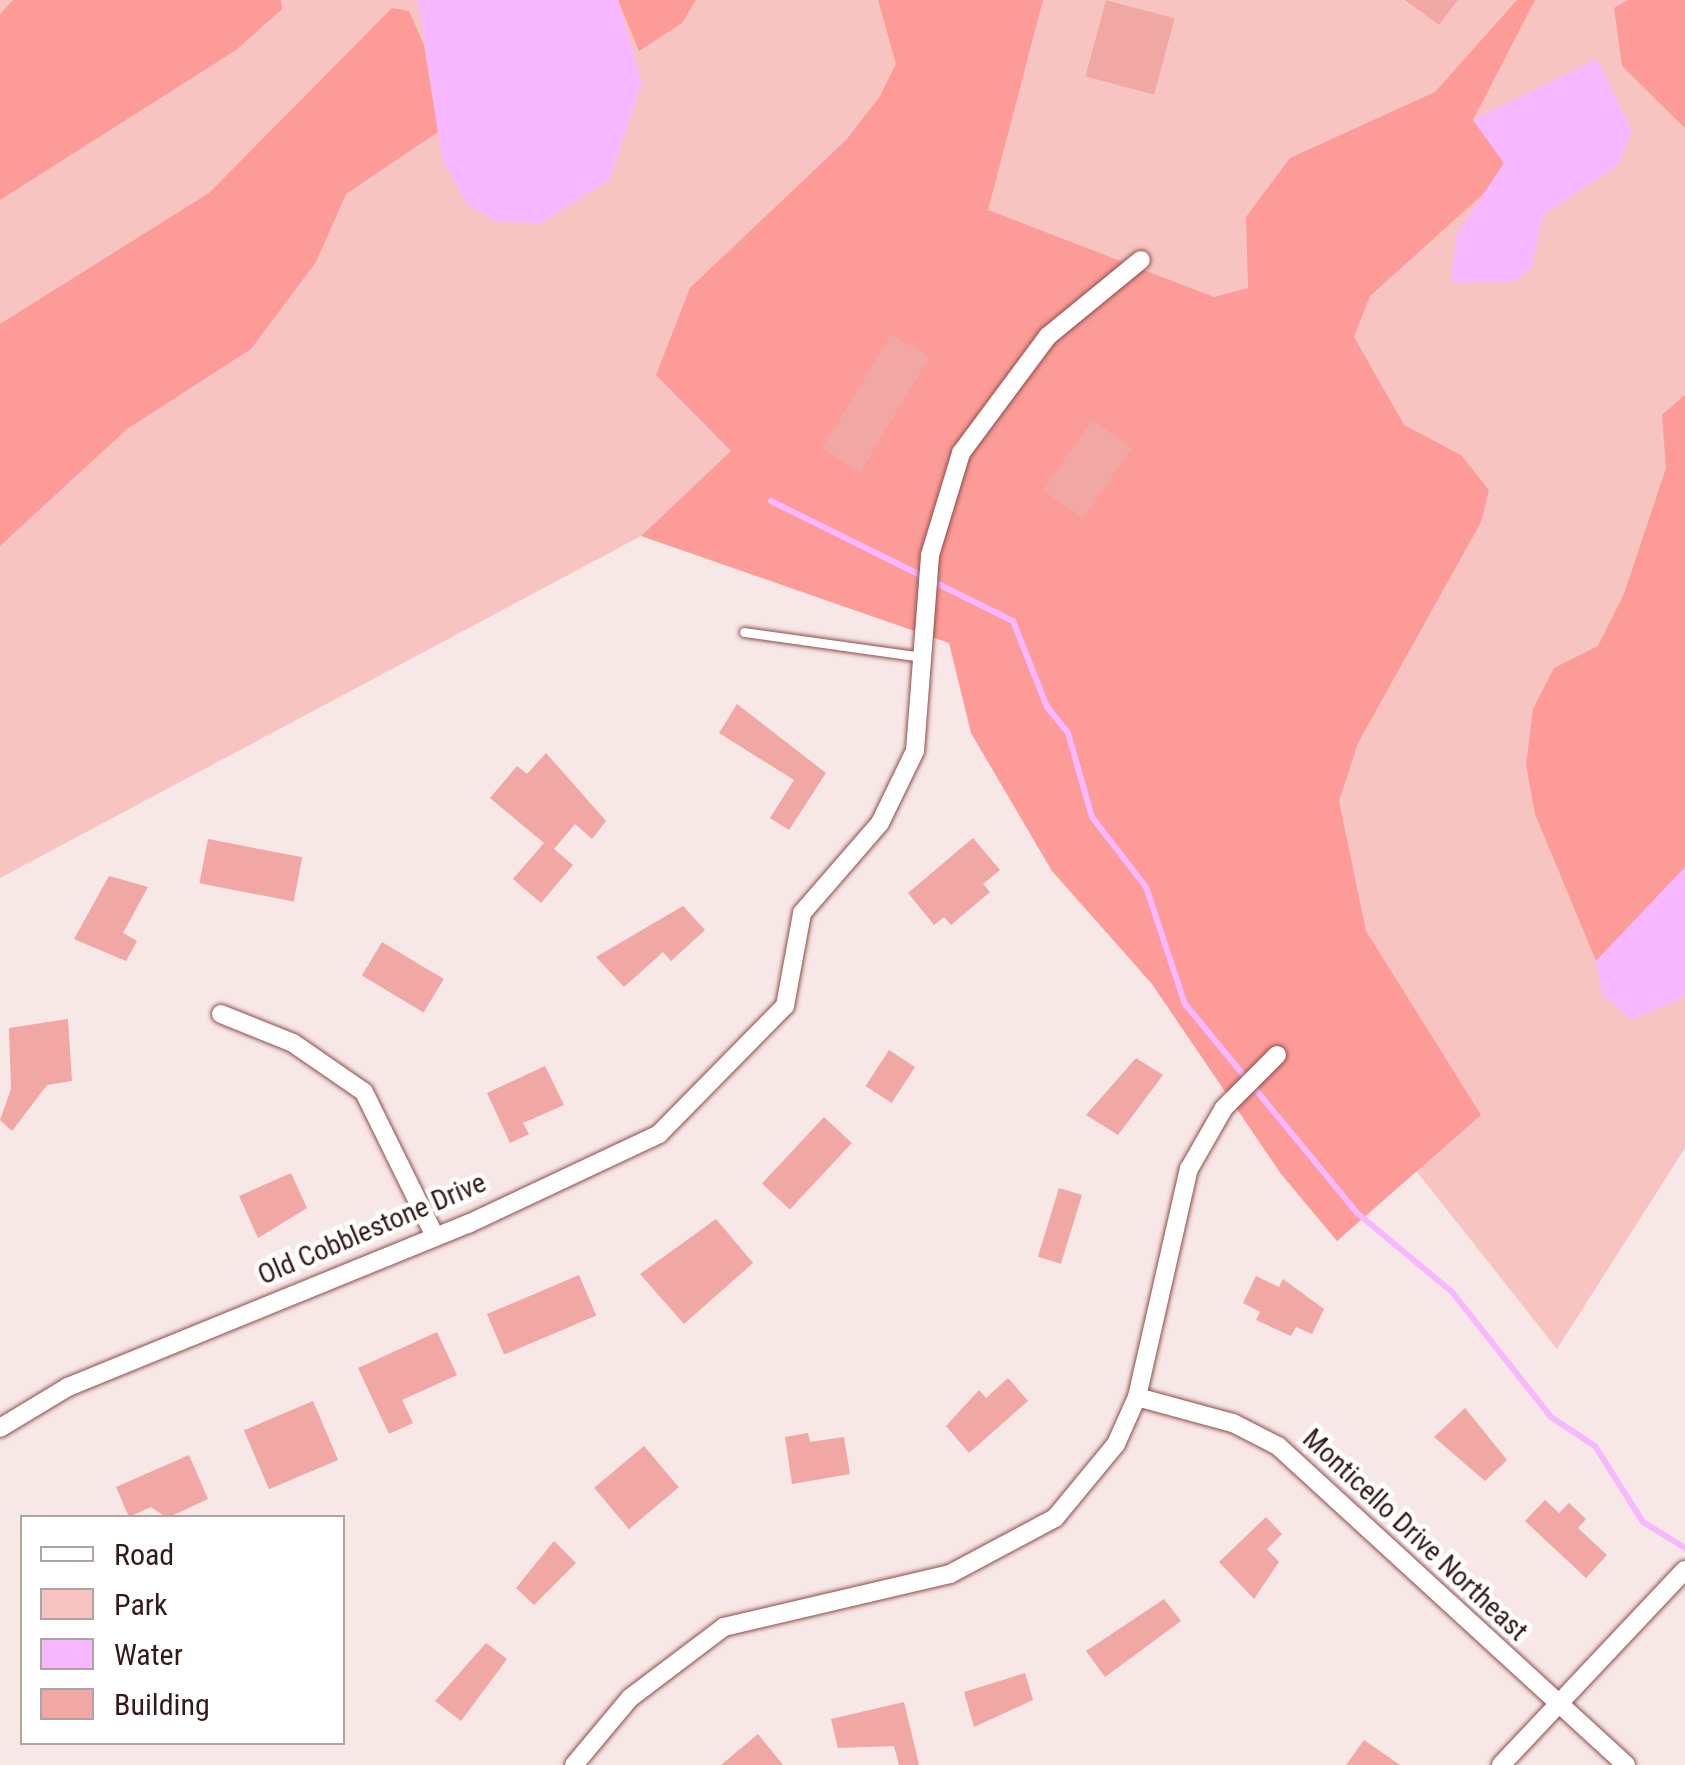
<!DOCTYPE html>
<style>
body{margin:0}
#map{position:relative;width:1685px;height:1765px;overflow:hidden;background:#f7e7e6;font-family:"Roboto Condensed",sans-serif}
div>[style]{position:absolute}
.green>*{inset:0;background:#f7c4c1}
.forest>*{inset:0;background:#fc9b97}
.water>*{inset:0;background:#f7b8ff}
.stream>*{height:6px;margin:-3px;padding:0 3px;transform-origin:3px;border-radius:3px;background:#f7b8ff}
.building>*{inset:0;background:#f1a7a3;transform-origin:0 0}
.roads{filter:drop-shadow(0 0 2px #8e4c4a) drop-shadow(0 0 2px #8e4c4a)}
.lane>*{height:9px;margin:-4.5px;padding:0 4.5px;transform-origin:4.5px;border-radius:4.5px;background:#fff}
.street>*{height:18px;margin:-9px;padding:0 9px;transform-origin:9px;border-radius:9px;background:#fff}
span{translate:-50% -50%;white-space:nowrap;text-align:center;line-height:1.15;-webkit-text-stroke:9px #fff;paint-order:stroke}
.street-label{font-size:28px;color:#361a19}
.legend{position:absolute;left:20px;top:1515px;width:325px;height:230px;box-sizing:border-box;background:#fff;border:2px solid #afa3a3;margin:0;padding:12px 18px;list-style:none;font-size:30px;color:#361a19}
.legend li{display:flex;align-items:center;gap:20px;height:50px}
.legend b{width:50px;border:2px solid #afa3a3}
</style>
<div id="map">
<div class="green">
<i style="clip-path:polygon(0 0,1685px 0,1685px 1148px,1557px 1349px,1156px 842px,988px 210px,641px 536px,0 878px)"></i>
</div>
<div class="forest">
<i style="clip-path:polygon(13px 0,281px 0,282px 9px,236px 50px,0 200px,0 14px)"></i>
<i style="clip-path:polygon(618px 0,696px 0,682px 23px,639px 51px)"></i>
<i style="clip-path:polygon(878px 0,1043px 0,988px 210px,1214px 297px,1248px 288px,1246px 217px,1290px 158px,1435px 92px,1517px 0,1535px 0,1473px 120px,1504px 163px,1492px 186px,1370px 296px,1354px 337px,1404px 425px,1461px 455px,1489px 490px,1481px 522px,1358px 743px,1339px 801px,1366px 931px,1481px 1115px,1337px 1241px,1281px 1174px,1152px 984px,1052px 871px,971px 733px,949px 643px,641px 536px,731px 451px,656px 375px,690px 288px,847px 139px,880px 96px,896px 64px)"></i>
<i style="clip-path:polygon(1628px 0,1685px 0,1685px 128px,1622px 66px,1614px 8px)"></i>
<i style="clip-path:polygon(392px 8px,409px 11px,424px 45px,438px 132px,346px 194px,316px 262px,251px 349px,127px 429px,0 546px,0 324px,209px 193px)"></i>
<i style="clip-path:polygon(1685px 395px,1685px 867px,1596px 961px,1535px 814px,1526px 765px,1533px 709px,1554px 668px,1598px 646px,1624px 594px,1666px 468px,1662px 415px)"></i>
</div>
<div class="water">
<i style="clip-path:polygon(418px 0,618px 0,642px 83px,609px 180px,539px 224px,495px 221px,467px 204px,442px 158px)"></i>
<i style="clip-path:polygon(1597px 59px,1632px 131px,1618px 165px,1543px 215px,1532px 267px,1516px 281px,1451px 283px,1457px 233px,1504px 163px,1473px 120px)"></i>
<i style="clip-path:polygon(1685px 867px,1685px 997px,1632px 1020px,1602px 994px,1596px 961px)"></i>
</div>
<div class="stream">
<i style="left:771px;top:501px;width:270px;rotate:26.4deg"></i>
<i style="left:1013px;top:621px;width:92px;rotate:68.4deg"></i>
<i style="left:1047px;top:707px;width:33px;rotate:51deg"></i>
<i style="left:1068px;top:733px;width:87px;rotate:74.1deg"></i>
<i style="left:1092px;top:817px;width:88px;rotate:52.4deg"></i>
<i style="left:1146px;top:887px;width:123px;rotate:71.6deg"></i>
<i style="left:1185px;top:1004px;width:271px;rotate:50.5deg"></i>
<i style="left:1357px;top:1213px;width:124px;rotate:39.7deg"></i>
<i style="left:1452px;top:1292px;width:159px;rotate:51.6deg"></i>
<i style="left:1551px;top:1417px;width:53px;rotate:33.4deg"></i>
<i style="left:1595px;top:1446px;width:90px;rotate:57.7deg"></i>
<i style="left:1643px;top:1522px;width:49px;rotate:31.8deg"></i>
</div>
<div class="building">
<i style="left:1106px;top:0;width:71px;height:79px;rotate:15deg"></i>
<i style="clip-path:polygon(1405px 0,1458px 0,1439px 25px)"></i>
<i style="left:891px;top:334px;width:45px;height:134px;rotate:31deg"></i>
<i style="left:1092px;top:420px;width:49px;height:86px;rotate:35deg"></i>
<i style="clip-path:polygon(737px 704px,826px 773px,789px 830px,770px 818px,794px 780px,719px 733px)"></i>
<i style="clip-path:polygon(546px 753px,606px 821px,592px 839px,575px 824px,554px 849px,573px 865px,541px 903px,513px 879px,544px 843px,490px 798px,517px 766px,527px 774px)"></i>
<i style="clip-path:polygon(973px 838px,1000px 870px,983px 884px,990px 892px,951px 925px,944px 917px,934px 925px,908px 893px)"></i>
<i style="left:208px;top:839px;width:96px;height:45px;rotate:11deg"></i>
<i style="clip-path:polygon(109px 876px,148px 887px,123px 933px,137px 941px,126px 961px,74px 939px)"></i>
<i style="clip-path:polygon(683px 906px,705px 930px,671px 961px,663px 952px,624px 987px,596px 957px)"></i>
<i style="left:382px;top:942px;width:72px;height:39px;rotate:31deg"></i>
<i style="clip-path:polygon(68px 1019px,72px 1081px,47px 1085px,12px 1131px,0 1120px,11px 1089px,9px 1028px)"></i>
<i style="left:889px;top:1050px;width:31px;height:43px;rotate:33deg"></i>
<i style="clip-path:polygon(1136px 1058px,1163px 1075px,1118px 1135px,1086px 1115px)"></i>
<i style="clip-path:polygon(545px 1066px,564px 1105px,523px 1123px,529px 1134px,510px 1143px,487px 1093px)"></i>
<i style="left:824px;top:1117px;width:38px;height:91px;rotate:43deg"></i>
<i style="clip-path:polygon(291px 1173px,307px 1208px,258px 1238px,239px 1196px)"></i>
<i style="left:1059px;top:1188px;width:24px;height:72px;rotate:17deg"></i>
<i style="clip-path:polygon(716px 1219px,753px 1263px,684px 1324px,640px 1274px)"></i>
<i style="left:579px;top:1275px;width:44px;height:100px;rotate:67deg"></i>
<i style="clip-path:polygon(1256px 1276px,1279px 1287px,1283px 1279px,1324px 1309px,1312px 1334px,1296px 1327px,1291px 1336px,1256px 1320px,1260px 1312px,1243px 1303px)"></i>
<i style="clip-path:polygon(437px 1332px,457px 1375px,402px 1400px,413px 1423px,389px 1434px,358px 1368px)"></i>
<i style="clip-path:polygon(1008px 1378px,1028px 1401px,969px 1453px,946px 1426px,979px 1390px,986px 1398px)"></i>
<i style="left:313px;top:1401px;width:64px;height:75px;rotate:67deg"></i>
<i style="clip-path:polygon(1465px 1408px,1507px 1460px,1485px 1481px,1434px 1437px)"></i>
<i style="clip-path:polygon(808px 1433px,810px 1442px,844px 1437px,850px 1474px,792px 1484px,785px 1437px)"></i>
<i style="left:644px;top:1446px;width:54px;height:65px;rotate:50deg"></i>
<i style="clip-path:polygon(189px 1455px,208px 1499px,167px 1518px,151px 1507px,129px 1517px,116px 1487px)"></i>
<i style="clip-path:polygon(1545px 1500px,1559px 1513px,1569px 1503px,1586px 1519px,1578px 1528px,1607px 1555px,1586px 1578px,1525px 1521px)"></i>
<i style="clip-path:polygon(1266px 1517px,1282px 1534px,1267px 1549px,1279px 1562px,1254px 1599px,1219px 1562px)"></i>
<i style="clip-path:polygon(554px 1541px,576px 1563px,534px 1605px,516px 1588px)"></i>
<i style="clip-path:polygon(1164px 1599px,1181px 1621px,1105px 1677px,1086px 1651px)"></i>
<i style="clip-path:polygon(486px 1643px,507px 1659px,461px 1721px,435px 1701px)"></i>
<i style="clip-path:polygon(1025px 1673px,1033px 1700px,974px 1727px,964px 1692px)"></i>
<i style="clip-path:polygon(904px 1702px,919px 1765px,899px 1765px,894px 1746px,838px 1748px,831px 1719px)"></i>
<i style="clip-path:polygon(758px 1734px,783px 1765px,721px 1765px)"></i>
<i style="clip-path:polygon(1364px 1740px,1400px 1765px,1346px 1765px)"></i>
</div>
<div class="roads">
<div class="lane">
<i style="left:744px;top:632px;width:181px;rotate:8deg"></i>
</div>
<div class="street">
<i style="left:221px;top:1014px;width:78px;rotate:21.9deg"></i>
<i style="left:293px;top:1043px;width:86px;rotate:34.6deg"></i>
<i style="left:364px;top:1092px;width:161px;rotate:63.8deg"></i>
<i style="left:1137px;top:1397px;width:99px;rotate:15.2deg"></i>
<i style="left:1233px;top:1423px;width:51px;rotate:27.1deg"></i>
<i style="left:1278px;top:1446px;width:472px;rotate:42.5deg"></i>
<i style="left:0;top:1428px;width:79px;rotate:-31.1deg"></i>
<i style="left:68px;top:1387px;width:432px;rotate:-22.2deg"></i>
<i style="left:468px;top:1224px;width:211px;rotate:-25.2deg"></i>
<i style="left:659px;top:1134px;width:180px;rotate:-45.5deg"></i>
<i style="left:785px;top:1006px;width:95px;rotate:-79.6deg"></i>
<i style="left:802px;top:913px;width:119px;rotate:-49.1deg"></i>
<i style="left:880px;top:823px;width:80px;rotate:-64.1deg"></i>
<i style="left:915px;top:751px;width:197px;rotate:-85.6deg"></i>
<i style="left:930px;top:555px;width:107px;rotate:-73.1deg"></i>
<i style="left:961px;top:453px;width:146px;rotate:-53.4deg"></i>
<i style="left:1048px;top:336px;width:120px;rotate:-39.3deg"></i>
<i style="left:574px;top:1765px;width:87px;rotate:-50.1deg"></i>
<i style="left:630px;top:1698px;width:118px;rotate:-37.1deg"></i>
<i style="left:724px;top:1627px;width:232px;rotate:-13.2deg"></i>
<i style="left:950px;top:1574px;width:119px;rotate:-28.1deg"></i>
<i style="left:1055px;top:1518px;width:96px;rotate:-50.5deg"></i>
<i style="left:1116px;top:1444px;width:51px;rotate:-65.9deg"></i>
<i style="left:1137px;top:1397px;width:234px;rotate:-77.2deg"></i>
<i style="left:1189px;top:1169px;width:70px;rotate:-60.2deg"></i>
<i style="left:1224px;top:1108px;width:75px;rotate:-45deg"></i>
<i style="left:1501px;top:1765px;width:268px;rotate:-46.7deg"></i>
</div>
</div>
<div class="street-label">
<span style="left:372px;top:1229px;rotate:-23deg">Old Cobblestone Drive</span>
<span style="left:1415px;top:1535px;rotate:43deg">Monticello Drive Northeast</span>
</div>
<ul class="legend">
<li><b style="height:12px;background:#fff"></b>Road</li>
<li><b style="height:28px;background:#f7c4c1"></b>Park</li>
<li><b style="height:28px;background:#f7b8ff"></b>Water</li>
<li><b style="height:28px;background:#f1a7a3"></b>Building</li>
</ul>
</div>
